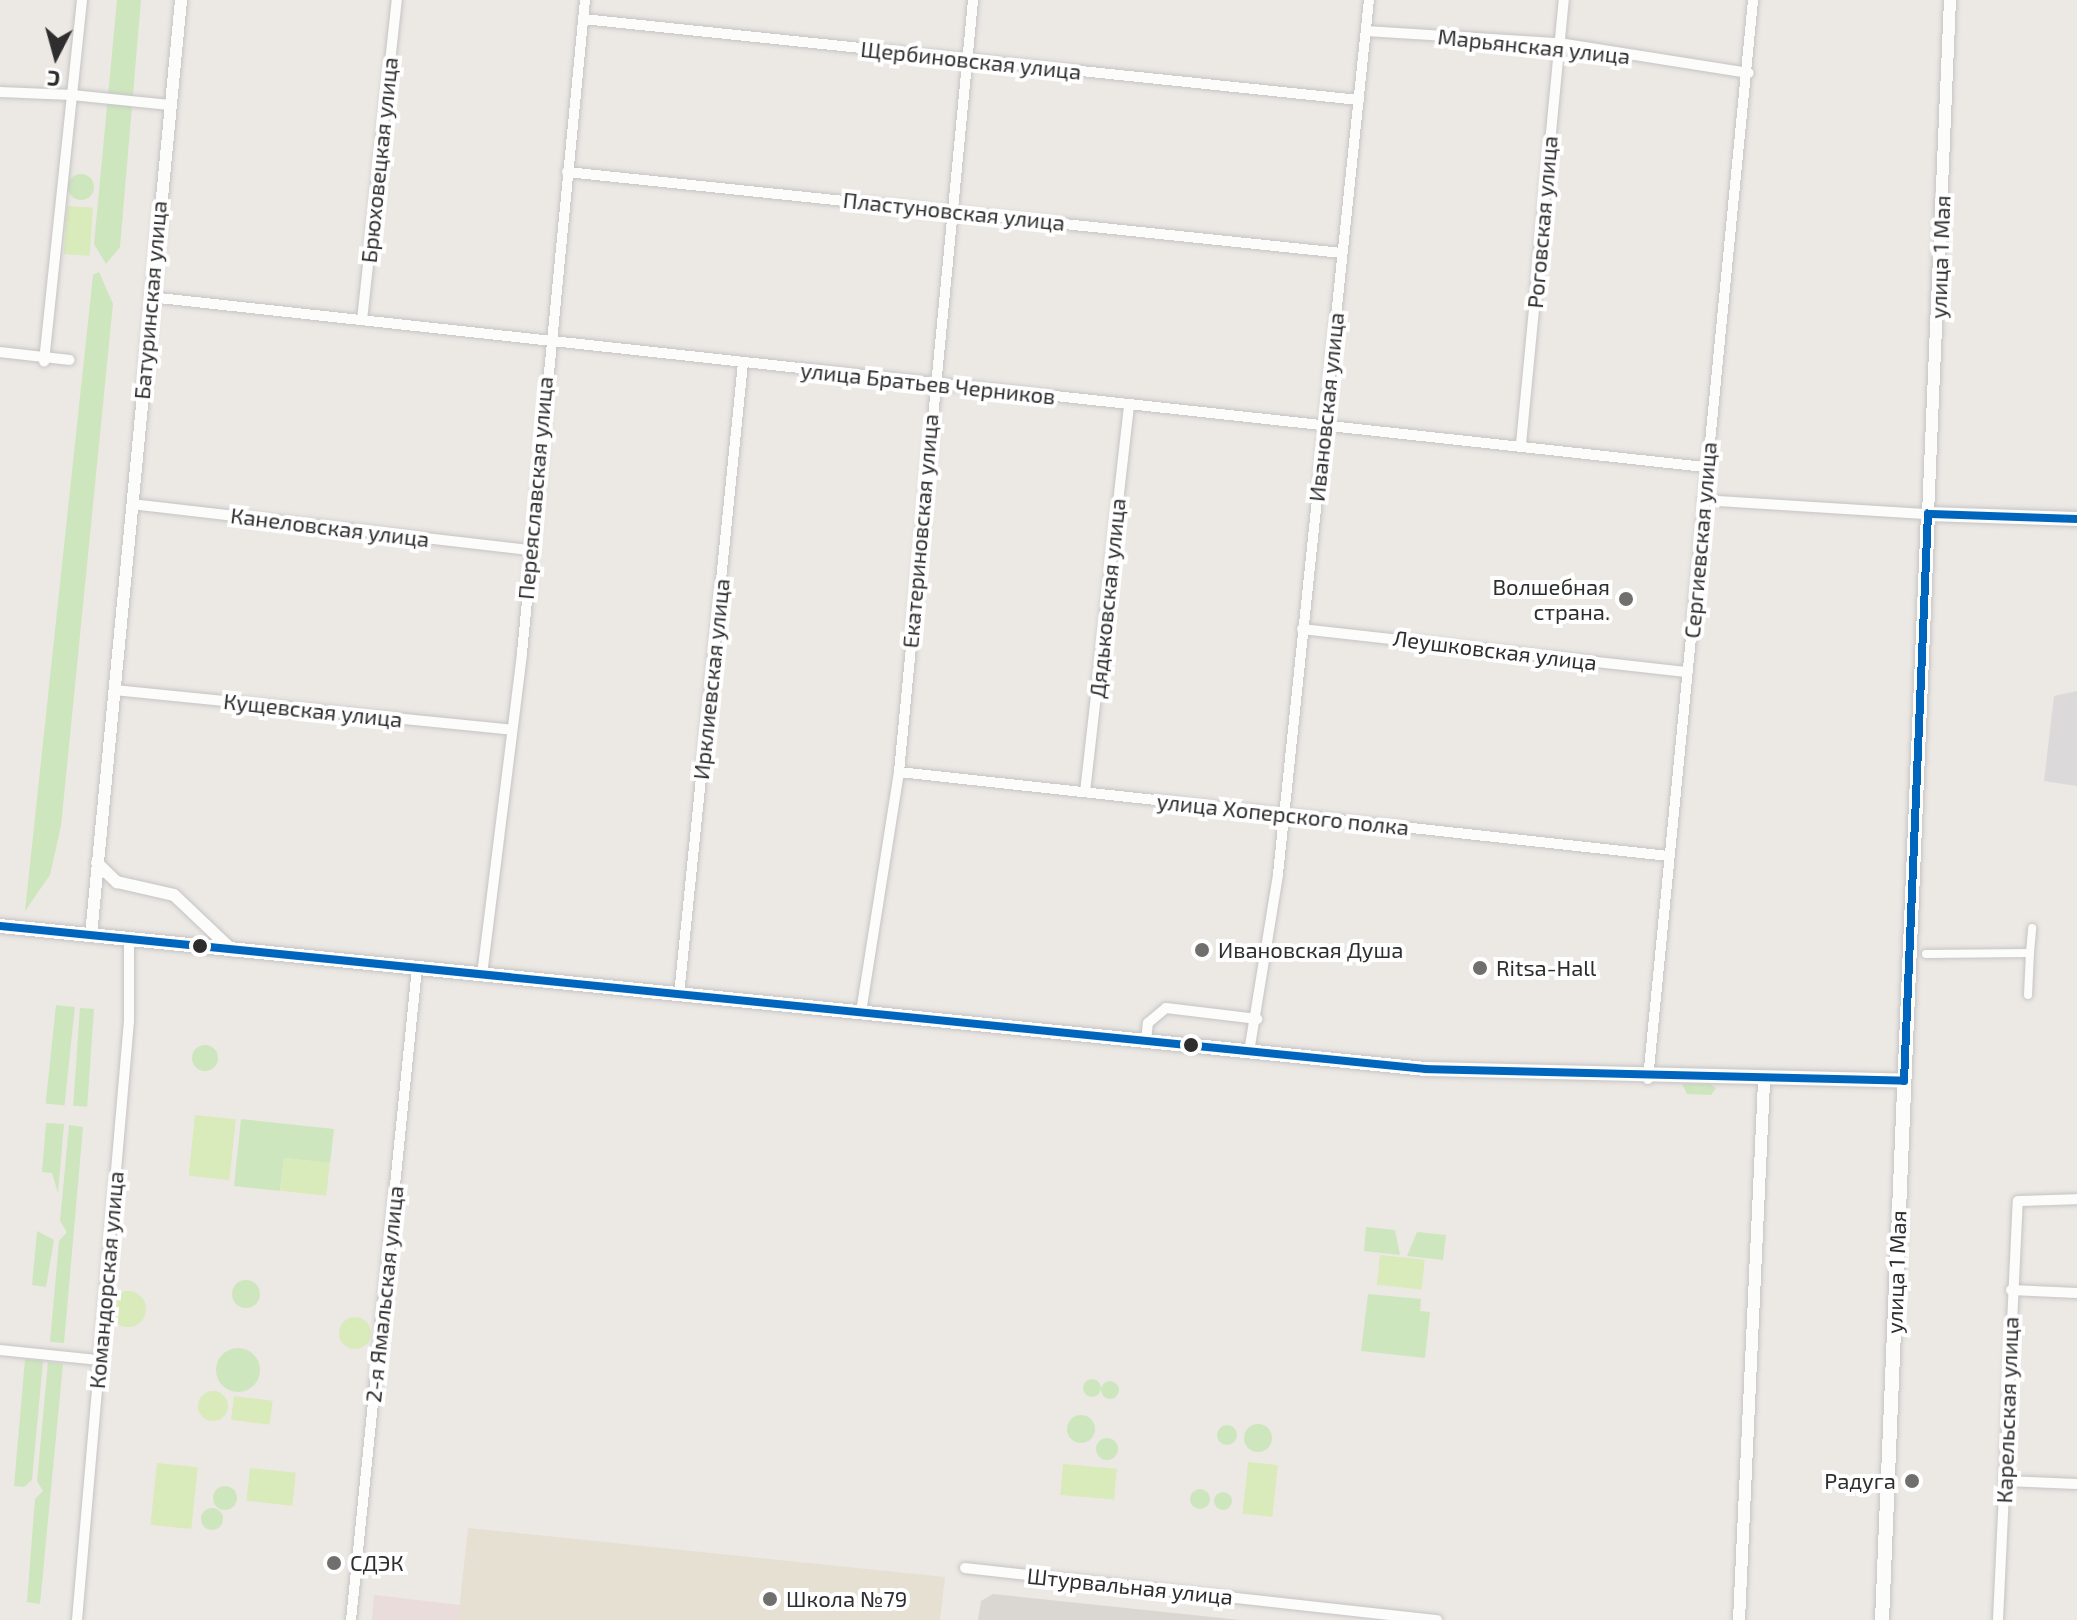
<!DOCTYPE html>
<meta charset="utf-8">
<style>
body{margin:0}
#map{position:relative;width:2077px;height:1620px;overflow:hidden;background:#ece8e4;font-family:"Exo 2",sans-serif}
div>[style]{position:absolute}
.industrial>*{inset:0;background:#dcd9db}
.education>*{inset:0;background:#e6e0d3}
.medical>*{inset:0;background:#e9dcdb}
.green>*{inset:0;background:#cee6be;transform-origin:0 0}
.round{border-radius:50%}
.pitch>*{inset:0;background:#d9eabb;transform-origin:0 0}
.plaza>*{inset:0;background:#dad6d2}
.roads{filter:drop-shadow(0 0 2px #c5c4c5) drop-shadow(0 0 2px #c5c4c5)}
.pedestrian>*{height:8px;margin:-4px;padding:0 4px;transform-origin:4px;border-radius:4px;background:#fcfcfb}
.minor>*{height:10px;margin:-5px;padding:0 5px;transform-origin:5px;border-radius:5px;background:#fcfcfb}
.tertiary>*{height:12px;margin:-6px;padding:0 6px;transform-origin:6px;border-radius:6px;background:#fcfcfb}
.secondary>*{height:14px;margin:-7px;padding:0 7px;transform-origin:7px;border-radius:7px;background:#fcfcfb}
.bus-1>*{height:8px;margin:-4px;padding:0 4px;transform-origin:4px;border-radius:4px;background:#0065bd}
.dots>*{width:22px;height:22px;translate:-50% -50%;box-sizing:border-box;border:4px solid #fff;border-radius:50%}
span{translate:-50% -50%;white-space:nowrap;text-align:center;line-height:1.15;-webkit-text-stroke:8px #fff;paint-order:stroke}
.street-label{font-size:22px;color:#2e2e2e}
.poi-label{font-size:22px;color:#2e2e2e}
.right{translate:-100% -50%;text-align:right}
.left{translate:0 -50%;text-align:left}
.north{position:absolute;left:16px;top:16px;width:80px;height:80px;-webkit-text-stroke:6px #fff;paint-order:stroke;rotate:186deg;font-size:22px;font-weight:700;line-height:32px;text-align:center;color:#2e2e2e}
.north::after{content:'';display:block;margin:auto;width:28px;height:36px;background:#2e2e2e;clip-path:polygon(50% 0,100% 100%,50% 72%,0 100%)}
</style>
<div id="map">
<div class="industrial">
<i style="clip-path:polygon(2077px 691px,2077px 786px,2044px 781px,2054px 696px)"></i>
</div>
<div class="education">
<i style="clip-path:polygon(468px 1528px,945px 1577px,940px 1620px,458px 1620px)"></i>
</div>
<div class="medical">
<i style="clip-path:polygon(374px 1595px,460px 1605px,458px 1620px,372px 1620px)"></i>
</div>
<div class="green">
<i style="clip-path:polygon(117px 0,141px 0,120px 247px,106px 264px,94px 244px)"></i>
<i class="round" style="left:68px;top:174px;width:26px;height:26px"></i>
<i style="clip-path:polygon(99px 272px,113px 304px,61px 826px,50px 875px,25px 911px,93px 275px)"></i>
<i style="left:56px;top:1005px;width:19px;height:99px;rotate:6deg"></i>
<i style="left:80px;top:1008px;width:14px;height:98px;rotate:4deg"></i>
<i class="round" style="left:192px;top:1045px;width:26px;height:26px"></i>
<i style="clip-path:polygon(1682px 1084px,1710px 1084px,1716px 1088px,1711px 1095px,1687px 1094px)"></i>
<i style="clip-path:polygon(241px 1119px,334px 1129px,330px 1163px,284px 1158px,280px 1191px,234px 1186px)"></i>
<i style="clip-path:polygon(46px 1123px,64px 1124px,58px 1193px,52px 1173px,42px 1172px)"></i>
<i style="clip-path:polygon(69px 1125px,83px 1127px,64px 1343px,50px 1342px,59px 1241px,67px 1232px,60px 1221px)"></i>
<i style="clip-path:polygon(1366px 1227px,1395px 1230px,1400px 1255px,1364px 1251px)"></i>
<i style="clip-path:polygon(37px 1231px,54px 1240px,46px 1287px,32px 1285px)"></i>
<i style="clip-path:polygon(1417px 1232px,1446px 1235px,1443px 1260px,1407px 1256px)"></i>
<i class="round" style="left:232px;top:1280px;width:28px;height:28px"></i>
<i style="clip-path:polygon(1368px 1294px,1421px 1299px,1420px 1311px,1430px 1312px,1425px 1358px,1361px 1351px)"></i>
<i class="round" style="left:216px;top:1348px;width:44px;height:44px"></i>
<i style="clip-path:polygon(25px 1359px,43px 1361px,32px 1480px,24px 1487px,14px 1486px)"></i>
<i style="clip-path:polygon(48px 1362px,63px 1364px,40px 1604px,27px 1602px,35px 1499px,43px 1491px,37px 1481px)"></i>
<i class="round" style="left:1083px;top:1379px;width:18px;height:18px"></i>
<i class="round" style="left:1101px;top:1381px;width:18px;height:18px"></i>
<i class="round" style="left:1067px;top:1415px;width:28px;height:28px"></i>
<i class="round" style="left:1244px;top:1424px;width:28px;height:28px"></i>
<i class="round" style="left:1217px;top:1425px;width:20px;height:20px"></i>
<i class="round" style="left:1096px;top:1438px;width:22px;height:22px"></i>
<i class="round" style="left:213px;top:1486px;width:24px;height:24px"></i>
<i class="round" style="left:1190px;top:1489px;width:20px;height:20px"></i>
<i class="round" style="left:1214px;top:1492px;width:18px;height:18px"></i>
<i class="round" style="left:201px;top:1508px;width:22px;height:22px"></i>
</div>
<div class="pitch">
<i style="left:67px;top:206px;width:26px;height:48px;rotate:4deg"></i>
<i style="left:195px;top:1115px;width:41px;height:61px;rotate:6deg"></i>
<i style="left:284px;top:1158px;width:46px;height:33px;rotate:6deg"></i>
<i style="left:1380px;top:1255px;width:45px;height:30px;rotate:6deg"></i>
<i class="round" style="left:110px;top:1291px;width:36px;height:36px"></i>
<i class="round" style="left:339px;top:1317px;width:32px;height:32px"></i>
<i class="round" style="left:198px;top:1391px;width:30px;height:30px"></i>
<i style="left:234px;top:1396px;width:39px;height:24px;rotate:7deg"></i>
<i style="left:1248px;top:1462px;width:30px;height:52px;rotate:6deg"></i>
<i style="left:157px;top:1463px;width:41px;height:62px;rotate:6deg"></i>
<i style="left:1063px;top:1464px;width:54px;height:31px;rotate:5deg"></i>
<i style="left:250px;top:1468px;width:46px;height:33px;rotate:6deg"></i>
</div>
<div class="plaza">
<i style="clip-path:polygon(993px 1594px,1241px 1620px,978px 1620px,981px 1601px)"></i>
</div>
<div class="roads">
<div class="pedestrian">
<i style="left:1926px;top:954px;width:104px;rotate:-0.6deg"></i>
<i style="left:2030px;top:953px;width:25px;rotate:-85deg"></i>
<i style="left:2028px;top:995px;width:42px;rotate:-87.3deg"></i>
</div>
<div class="minor">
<i style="left:82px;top:0;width:96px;rotate:96deg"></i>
<i style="left:72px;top:95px;width:98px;rotate:5.9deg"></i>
<i style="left:583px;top:19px;width:780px;rotate:5.96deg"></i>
<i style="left:1366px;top:31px;width:193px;rotate:3.6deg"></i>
<i style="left:1559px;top:43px;width:192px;rotate:9deg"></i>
<i style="left:0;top:92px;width:72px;rotate:2.4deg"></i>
<i style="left:72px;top:95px;width:268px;rotate:96deg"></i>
<i style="left:567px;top:172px;width:779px;rotate:5.97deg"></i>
<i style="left:150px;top:297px;width:1564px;rotate:6.24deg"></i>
<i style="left:362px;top:320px;width:322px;rotate:-83.8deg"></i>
<i style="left:0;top:352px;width:70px;rotate:6.5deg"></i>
<i style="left:1521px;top:444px;width:446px;rotate:-84.5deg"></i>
<i style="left:1703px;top:500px;width:225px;rotate:3.6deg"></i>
<i style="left:132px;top:504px;width:399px;rotate:6.6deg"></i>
<i style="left:1302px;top:629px;width:388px;rotate:6.4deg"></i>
<i style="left:114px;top:690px;width:400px;rotate:5.7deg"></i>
<i style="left:899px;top:772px;width:774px;rotate:6.23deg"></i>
<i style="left:1085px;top:792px;width:389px;rotate:-83.5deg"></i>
<i style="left:482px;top:975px;width:324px;rotate:-82.9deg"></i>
<i style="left:522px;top:653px;width:656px;rotate:-84.49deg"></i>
<i style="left:679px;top:995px;width:635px;rotate:-84.22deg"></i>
<i style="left:861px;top:1012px;width:243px;rotate:-81deg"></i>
<i style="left:899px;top:772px;width:776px;rotate:-84.52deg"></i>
<i style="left:1146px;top:1041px;width:18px;rotate:-84deg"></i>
<i style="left:1148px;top:1023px;width:23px;rotate:-40deg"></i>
<i style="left:1166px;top:1008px;width:92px;rotate:6.9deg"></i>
<i style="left:1249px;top:1052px;width:180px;rotate:-80.7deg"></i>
<i style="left:1278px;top:874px;width:879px;rotate:-84.06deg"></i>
<i style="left:1648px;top:1079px;width:1084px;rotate:-84.44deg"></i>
<i style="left:2011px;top:1290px;width:66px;rotate:2.6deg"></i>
<i style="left:0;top:1350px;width:100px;rotate:5.8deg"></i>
<i style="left:2005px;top:1481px;width:72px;rotate:2.4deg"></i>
<i style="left:965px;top:1568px;width:475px;rotate:6.3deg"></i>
<i style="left:77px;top:1620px;width:601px;rotate:-85.04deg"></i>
<i style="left:129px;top:1021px;width:81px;rotate:-90deg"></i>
<i style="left:351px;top:1620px;width:655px;rotate:-84.22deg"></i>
<i style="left:1998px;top:1620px;width:419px;rotate:-87.3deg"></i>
<i style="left:2018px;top:1201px;width:59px;rotate:-1.9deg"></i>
</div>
<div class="tertiary">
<i style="left:1928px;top:514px;width:514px;rotate:-87.55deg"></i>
<i style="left:97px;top:863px;width:28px;rotate:44deg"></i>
<i style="left:117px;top:882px;width:58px;rotate:12.8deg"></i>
<i style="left:174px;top:895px;width:81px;rotate:43.5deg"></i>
<i style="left:91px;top:935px;width:939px;rotate:-84.5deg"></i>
<i style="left:1739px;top:1620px;width:540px;rotate:-87.34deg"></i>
</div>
<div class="secondary">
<i style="left:0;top:926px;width:1433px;rotate:5.73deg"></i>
<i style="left:1426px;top:1069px;width:478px;rotate:1.4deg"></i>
<i style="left:1882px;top:1620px;width:1107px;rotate:-87.62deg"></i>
<i style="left:1928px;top:514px;width:149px;rotate:1.9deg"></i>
</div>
</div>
<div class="bus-1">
<i style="left:1928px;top:514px;width:149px;rotate:1.9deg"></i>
<i style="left:0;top:926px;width:1433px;rotate:5.73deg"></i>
<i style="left:1426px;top:1069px;width:478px;rotate:1.4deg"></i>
<i style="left:1904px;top:1081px;width:568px;rotate:-87.58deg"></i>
</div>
<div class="dots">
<i style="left:1626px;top:599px;background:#706f6e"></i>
<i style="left:200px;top:946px;background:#2e2e2e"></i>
<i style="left:1202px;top:950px;background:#706f6e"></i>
<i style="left:1480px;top:968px;background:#706f6e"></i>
<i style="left:1191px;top:1045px;background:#2e2e2e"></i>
<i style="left:1912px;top:1481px;background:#706f6e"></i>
<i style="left:334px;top:1563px;background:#706f6e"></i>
<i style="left:770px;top:1599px;background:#706f6e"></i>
</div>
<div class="street-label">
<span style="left:1534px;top:46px;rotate:6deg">Марьянская улица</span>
<span style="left:971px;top:60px;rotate:6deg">Щербиновская улица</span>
<span style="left:379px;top:160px;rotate:-84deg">Брюховецкая улица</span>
<span style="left:954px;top:211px;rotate:6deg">Пластуновская улица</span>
<span style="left:1542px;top:222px;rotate:-85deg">Роговская улица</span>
<span style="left:1940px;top:257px;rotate:-88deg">улица 1 Мая</span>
<span style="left:150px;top:300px;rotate:-85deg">Батуринская улица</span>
<span style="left:928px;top:383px;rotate:6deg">улица Братьев Черников</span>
<span style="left:1326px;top:407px;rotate:-84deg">Ивановская улица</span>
<span style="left:535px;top:488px;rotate:-85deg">Переяславская улица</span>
<span style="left:330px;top:527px;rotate:7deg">Канеловская улица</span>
<span style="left:920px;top:531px;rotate:-85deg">Екатериновская улица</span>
<span style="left:1700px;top:540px;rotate:-85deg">Сергиевская улица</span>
<span style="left:1107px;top:598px;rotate:-84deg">Дядьковская улица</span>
<span style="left:1495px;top:650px;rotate:7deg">Леушковская улица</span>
<span style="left:711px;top:679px;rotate:-84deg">Ирклиевская улица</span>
<span style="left:313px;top:710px;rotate:6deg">Кущевская улица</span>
<span style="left:1283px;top:814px;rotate:6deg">улица Хоперского полка</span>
<span style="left:1896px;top:1272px;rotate:-88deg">улица 1 Мая</span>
<span style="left:106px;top:1280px;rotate:-85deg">Командорская улица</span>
<span style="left:384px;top:1294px;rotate:-84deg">2-я Ямальская улица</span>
<span style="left:2007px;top:1410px;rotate:-88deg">Карельская улица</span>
<span style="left:1130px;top:1586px;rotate:6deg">Штурвальная улица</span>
</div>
<div class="poi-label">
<span class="right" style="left:1610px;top:599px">Волшебная<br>страна.</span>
<span class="left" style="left:1218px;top:950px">Ивановская Душа</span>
<span class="left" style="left:1496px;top:968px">Ritsa-Hall</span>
<span class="right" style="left:1896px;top:1481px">Радуга</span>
<span class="left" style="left:350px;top:1563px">СДЭК</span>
<span class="left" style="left:786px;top:1599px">Школа №79</span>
</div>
<div class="north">С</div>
</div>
